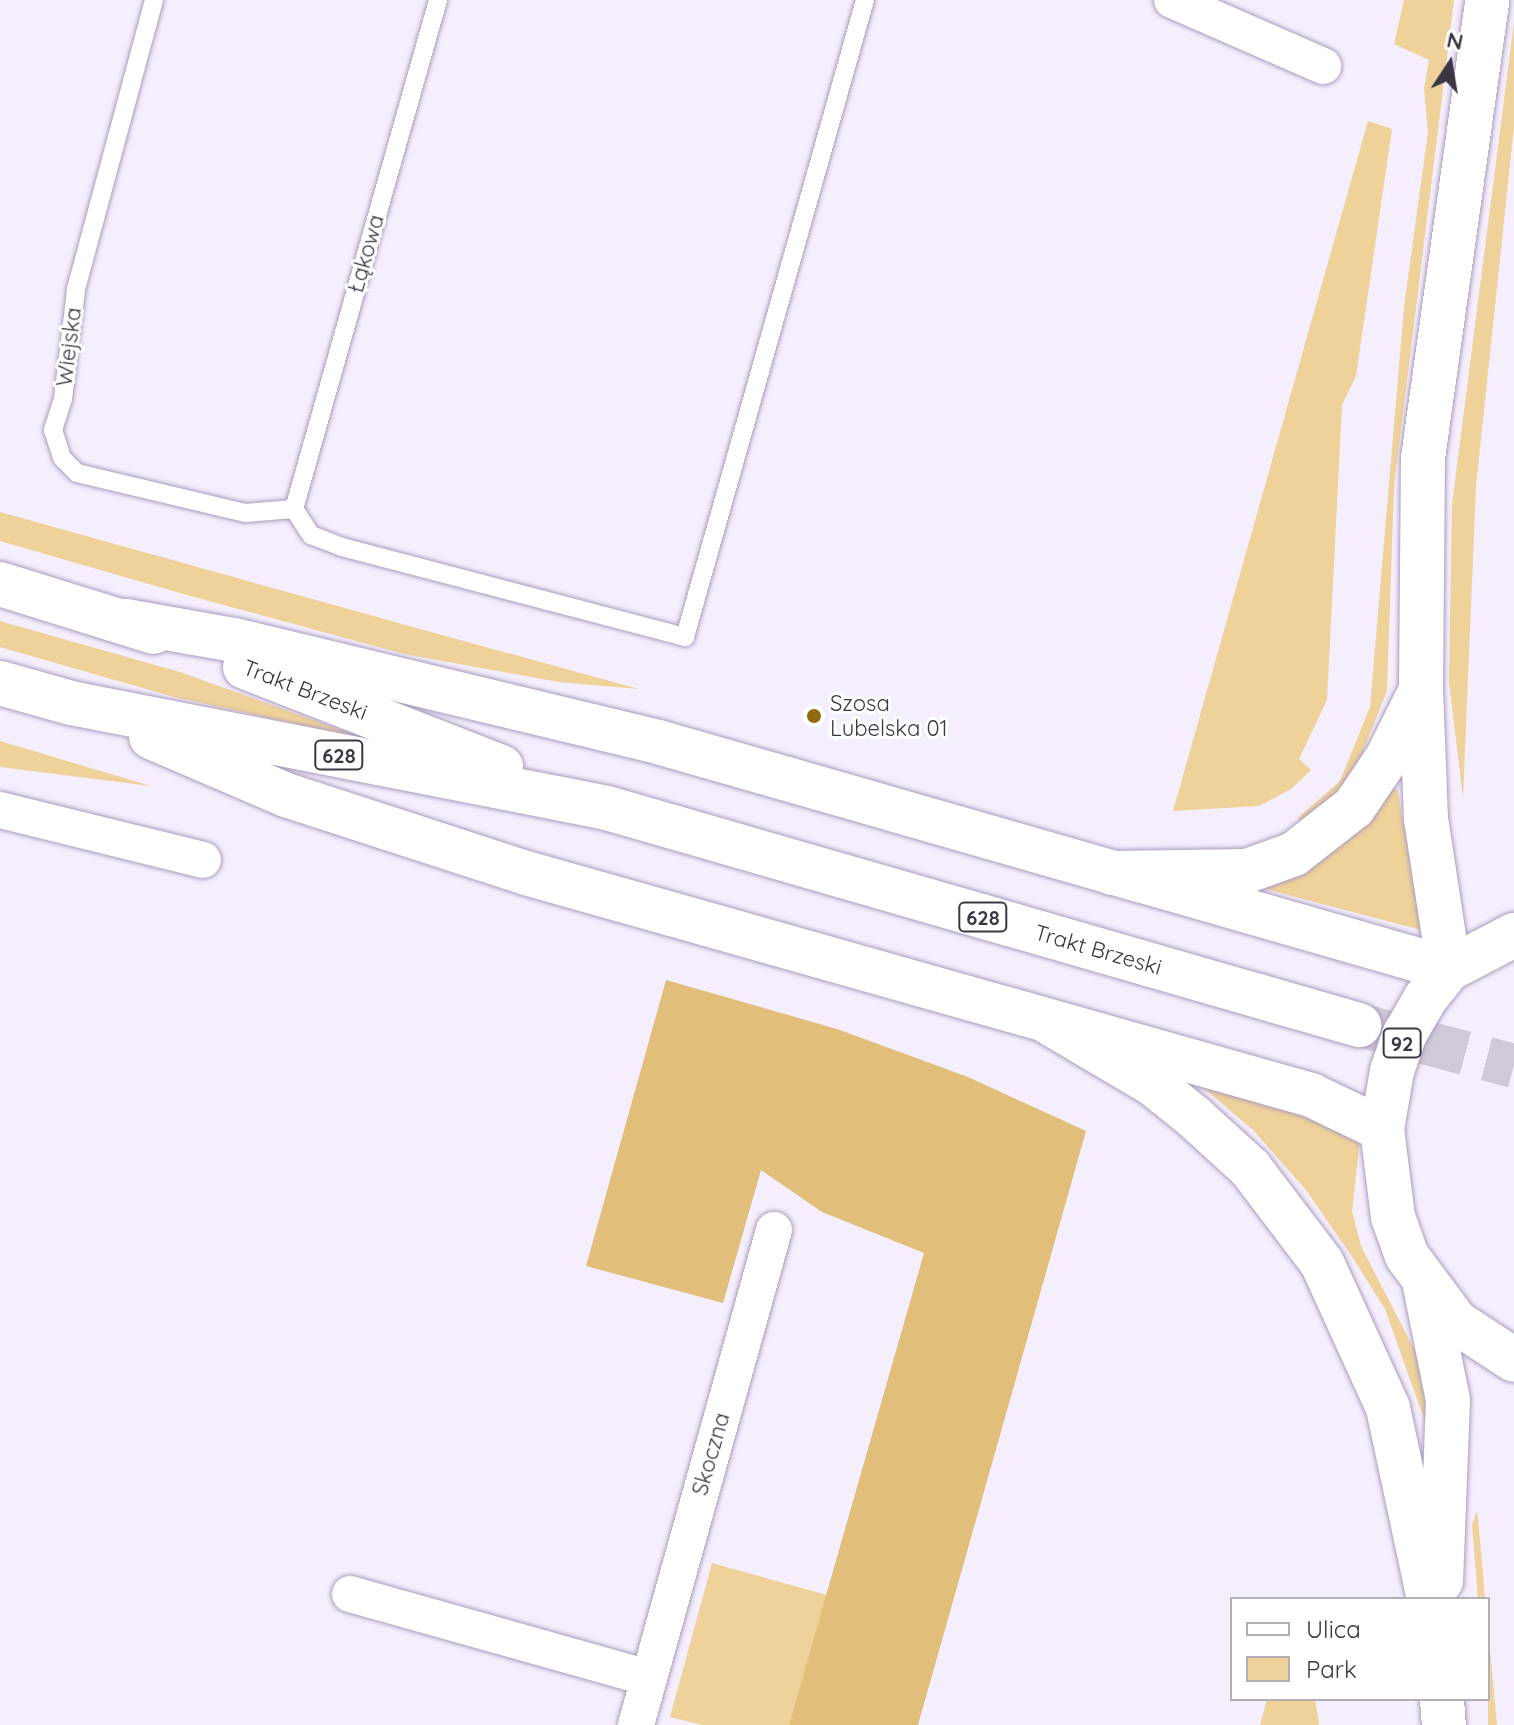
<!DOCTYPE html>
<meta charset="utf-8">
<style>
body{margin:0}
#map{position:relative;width:1514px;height:1725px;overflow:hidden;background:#f4eefd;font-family:Quicksand,sans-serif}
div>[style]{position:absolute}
.green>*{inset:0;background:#efd19a}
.forest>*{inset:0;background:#e1be7a}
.primary-tunnel>*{height:44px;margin-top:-22px;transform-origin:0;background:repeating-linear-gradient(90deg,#cfc9d8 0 44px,transparent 0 66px)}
.roads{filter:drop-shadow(0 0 2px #aa9dbe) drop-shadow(0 0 2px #aa9dbe)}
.lane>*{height:18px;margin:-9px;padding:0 9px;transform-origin:9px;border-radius:9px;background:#fff}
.street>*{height:36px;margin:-18px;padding:0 18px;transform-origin:18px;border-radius:18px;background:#fff}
.primary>*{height:44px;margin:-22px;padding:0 22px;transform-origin:22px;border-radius:22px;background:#fff}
.highway>*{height:44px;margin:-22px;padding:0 22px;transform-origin:22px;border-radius:22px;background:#fff}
.dots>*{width:22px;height:22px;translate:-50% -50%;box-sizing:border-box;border:4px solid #fff;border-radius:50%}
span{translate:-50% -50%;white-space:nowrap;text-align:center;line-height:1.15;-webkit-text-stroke:6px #fff;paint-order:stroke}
.shield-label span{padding:2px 6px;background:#fff;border:2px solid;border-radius:6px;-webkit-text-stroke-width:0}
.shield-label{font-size:20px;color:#3b3644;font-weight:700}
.street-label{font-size:22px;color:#3b3644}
.poi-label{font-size:22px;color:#3b3644}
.left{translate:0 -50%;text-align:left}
.legend{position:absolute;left:1230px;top:1597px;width:260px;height:104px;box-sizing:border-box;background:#fff;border:2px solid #b1afb4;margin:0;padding:10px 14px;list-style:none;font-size:24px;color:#3b3644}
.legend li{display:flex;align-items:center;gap:16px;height:40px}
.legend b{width:40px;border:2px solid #b1afb4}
.north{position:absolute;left:1410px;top:24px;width:80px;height:80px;-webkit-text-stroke:6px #fff;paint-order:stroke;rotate:12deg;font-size:22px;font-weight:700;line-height:32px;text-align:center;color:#3b3644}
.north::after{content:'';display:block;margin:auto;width:28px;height:36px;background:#3b3644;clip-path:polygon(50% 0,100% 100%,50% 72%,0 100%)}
</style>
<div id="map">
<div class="green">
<i style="clip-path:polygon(1404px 0,1454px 0,1394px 486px,1387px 691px,1357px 766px,1338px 795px,1302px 825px,1298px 818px,1340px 781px,1370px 707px,1404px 307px,1428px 132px,1424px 89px,1429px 60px,1394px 44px)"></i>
<i style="clip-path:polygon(1514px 22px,1514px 126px,1476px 486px,1463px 798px,1449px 682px,1452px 504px)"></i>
<i style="clip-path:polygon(1368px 121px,1392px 129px,1356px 376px,1342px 405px,1327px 700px,1299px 759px,1311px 770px,1291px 789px,1259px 806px,1173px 811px)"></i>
<i style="clip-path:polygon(0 512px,420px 629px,639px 689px,559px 682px,404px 654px,183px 594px,0 541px)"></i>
<i style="clip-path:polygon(0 621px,180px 672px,369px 740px,174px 697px,0 647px)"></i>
<i style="clip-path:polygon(0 741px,151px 786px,0 767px)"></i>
<i style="clip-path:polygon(1393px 787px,1398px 791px,1421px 930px,1265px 889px,1301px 869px)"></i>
<i style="clip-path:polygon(1192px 1078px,1255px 1093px,1360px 1140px,1352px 1211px,1361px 1246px,1416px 1353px,1433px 1444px,1385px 1309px,1353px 1258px,1306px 1190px,1254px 1131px)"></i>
<i style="clip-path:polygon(1477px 1510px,1483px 1574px,1485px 1599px,1478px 1599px,1472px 1525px)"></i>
<i style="clip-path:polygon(712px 1563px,827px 1595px,789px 1725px,703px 1725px,670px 1717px)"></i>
<i style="clip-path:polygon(1488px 1629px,1497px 1725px,1488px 1725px)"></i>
<i style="clip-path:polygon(1267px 1699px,1315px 1699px,1319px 1725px,1260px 1725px)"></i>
</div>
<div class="forest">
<i style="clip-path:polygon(666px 980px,837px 1029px,968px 1077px,1086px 1131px,918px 1725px,789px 1725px,924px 1253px,822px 1212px,761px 1170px,723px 1303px,586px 1266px)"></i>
</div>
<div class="primary-tunnel">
<i style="left:1359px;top:1025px;width:160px;rotate:14.8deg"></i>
</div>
<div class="roads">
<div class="lane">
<i style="left:154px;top:0;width:300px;rotate:105.1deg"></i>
<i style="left:76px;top:290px;width:110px;rotate:96.8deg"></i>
<i style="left:63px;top:399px;width:33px;rotate:108deg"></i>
<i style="left:53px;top:430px;width:29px;rotate:72deg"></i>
<i style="left:62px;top:458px;width:21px;rotate:45deg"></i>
<i style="left:77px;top:473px;width:173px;rotate:13.4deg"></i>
<i style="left:245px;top:513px;width:49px;rotate:-4.7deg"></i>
<i style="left:294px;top:509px;width:31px;rotate:57deg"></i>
<i style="left:311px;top:535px;width:33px;rotate:21deg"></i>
<i style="left:342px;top:547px;width:355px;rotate:14.7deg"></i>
<i style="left:685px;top:637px;width:662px;rotate:-74.22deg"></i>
<i style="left:294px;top:509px;width:529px;rotate:-74.2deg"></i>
</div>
<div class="street">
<i style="left:1172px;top:0;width:165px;rotate:23.6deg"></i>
<i style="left:0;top:810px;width:209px;rotate:13.8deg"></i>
<i style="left:350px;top:1594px;width:310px;rotate:15.7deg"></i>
<i style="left:636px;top:1725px;width:514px;rotate:-74.42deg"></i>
</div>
<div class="primary">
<i style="left:0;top:584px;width:161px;rotate:17.3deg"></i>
<i style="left:126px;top:621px;width:110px;rotate:10deg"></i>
<i style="left:234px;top:640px;width:436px;rotate:13.5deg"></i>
<i style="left:658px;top:742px;width:823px;rotate:16.01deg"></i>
<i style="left:245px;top:667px;width:275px;rotate:21.3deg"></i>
<i style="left:0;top:683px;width:74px;rotate:15.7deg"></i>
<i style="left:71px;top:703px;width:546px;rotate:11.08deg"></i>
<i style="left:607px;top:808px;width:783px;rotate:16.1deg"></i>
<i style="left:151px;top:737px;width:147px;rotate:23.2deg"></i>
<i style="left:286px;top:795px;width:252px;rotate:18deg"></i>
<i style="left:526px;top:873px;width:816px;rotate:15.79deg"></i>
<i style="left:1311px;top:1095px;width:79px;rotate:25.6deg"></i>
<i style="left:1514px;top:935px;width:73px;rotate:152.4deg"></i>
<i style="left:1449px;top:969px;width:38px;rotate:129deg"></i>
<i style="left:1425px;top:999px;width:39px;rotate:120deg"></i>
<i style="left:1405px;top:1033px;width:40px;rotate:108.9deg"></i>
<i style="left:1392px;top:1071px;width:59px;rotate:99.8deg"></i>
<i style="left:1382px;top:1129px;width:89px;rotate:82.9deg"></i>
<i style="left:1393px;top:1217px;width:41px;rotate:70.3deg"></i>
<i style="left:1407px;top:1256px;width:82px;rotate:53.4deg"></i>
<i style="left:1456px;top:1322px;width:69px;rotate:33.2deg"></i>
</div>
<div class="highway">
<i style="left:1112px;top:873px;width:135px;rotate:-0.8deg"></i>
<i style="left:1247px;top:871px;width:50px;rotate:-19.9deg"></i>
<i style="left:1294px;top:854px;width:76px;rotate:-38.1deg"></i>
<i style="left:1354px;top:807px;width:59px;rotate:-56deg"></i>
<i style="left:1387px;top:758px;width:72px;rotate:-63.4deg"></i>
<i style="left:1449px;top:969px;width:152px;rotate:-98.7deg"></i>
<i style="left:1426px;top:819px;width:131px;rotate:-92.2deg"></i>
<i style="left:1421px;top:688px;width:230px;rotate:-89.5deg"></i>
<i style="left:1423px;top:458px;width:462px;rotate:-82deg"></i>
<i style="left:1048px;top:1022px;width:122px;rotate:30.6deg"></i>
<i style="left:1153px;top:1084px;width:53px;rotate:38.8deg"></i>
<i style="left:1194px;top:1117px;width:76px;rotate:42.3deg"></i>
<i style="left:1250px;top:1168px;width:119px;rotate:52.8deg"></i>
<i style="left:1322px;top:1263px;width:159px;rotate:65.5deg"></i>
<i style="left:1388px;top:1408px;width:195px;rotate:77.9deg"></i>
<i style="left:1425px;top:1286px;width:116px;rotate:78.6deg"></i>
<i style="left:1448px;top:1400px;width:181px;rotate:92.2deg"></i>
<i style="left:1442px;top:1699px;width:26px;rotate:86deg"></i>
</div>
</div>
<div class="dots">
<i style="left:814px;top:716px;background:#916b12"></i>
</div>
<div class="shield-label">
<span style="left:339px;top:755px">628</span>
<span style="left:983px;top:917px">628</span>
<span style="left:1402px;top:1043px">92</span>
</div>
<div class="street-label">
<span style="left:366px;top:254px;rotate:-74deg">Łąkowa</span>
<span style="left:69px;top:347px;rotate:-83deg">Wiejska</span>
<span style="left:305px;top:690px;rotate:21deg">Trakt Brzeski</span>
<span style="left:1098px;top:950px;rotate:16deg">Trakt Brzeski</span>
<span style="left:711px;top:1454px;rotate:-74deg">Skoczna</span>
</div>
<div class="poi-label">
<span class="left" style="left:830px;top:716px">Szosa<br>Lubelska 01</span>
</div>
<ul class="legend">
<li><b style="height:10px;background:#fff"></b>Ulica</li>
<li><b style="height:22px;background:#efd19a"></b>Park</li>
</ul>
<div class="north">N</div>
</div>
